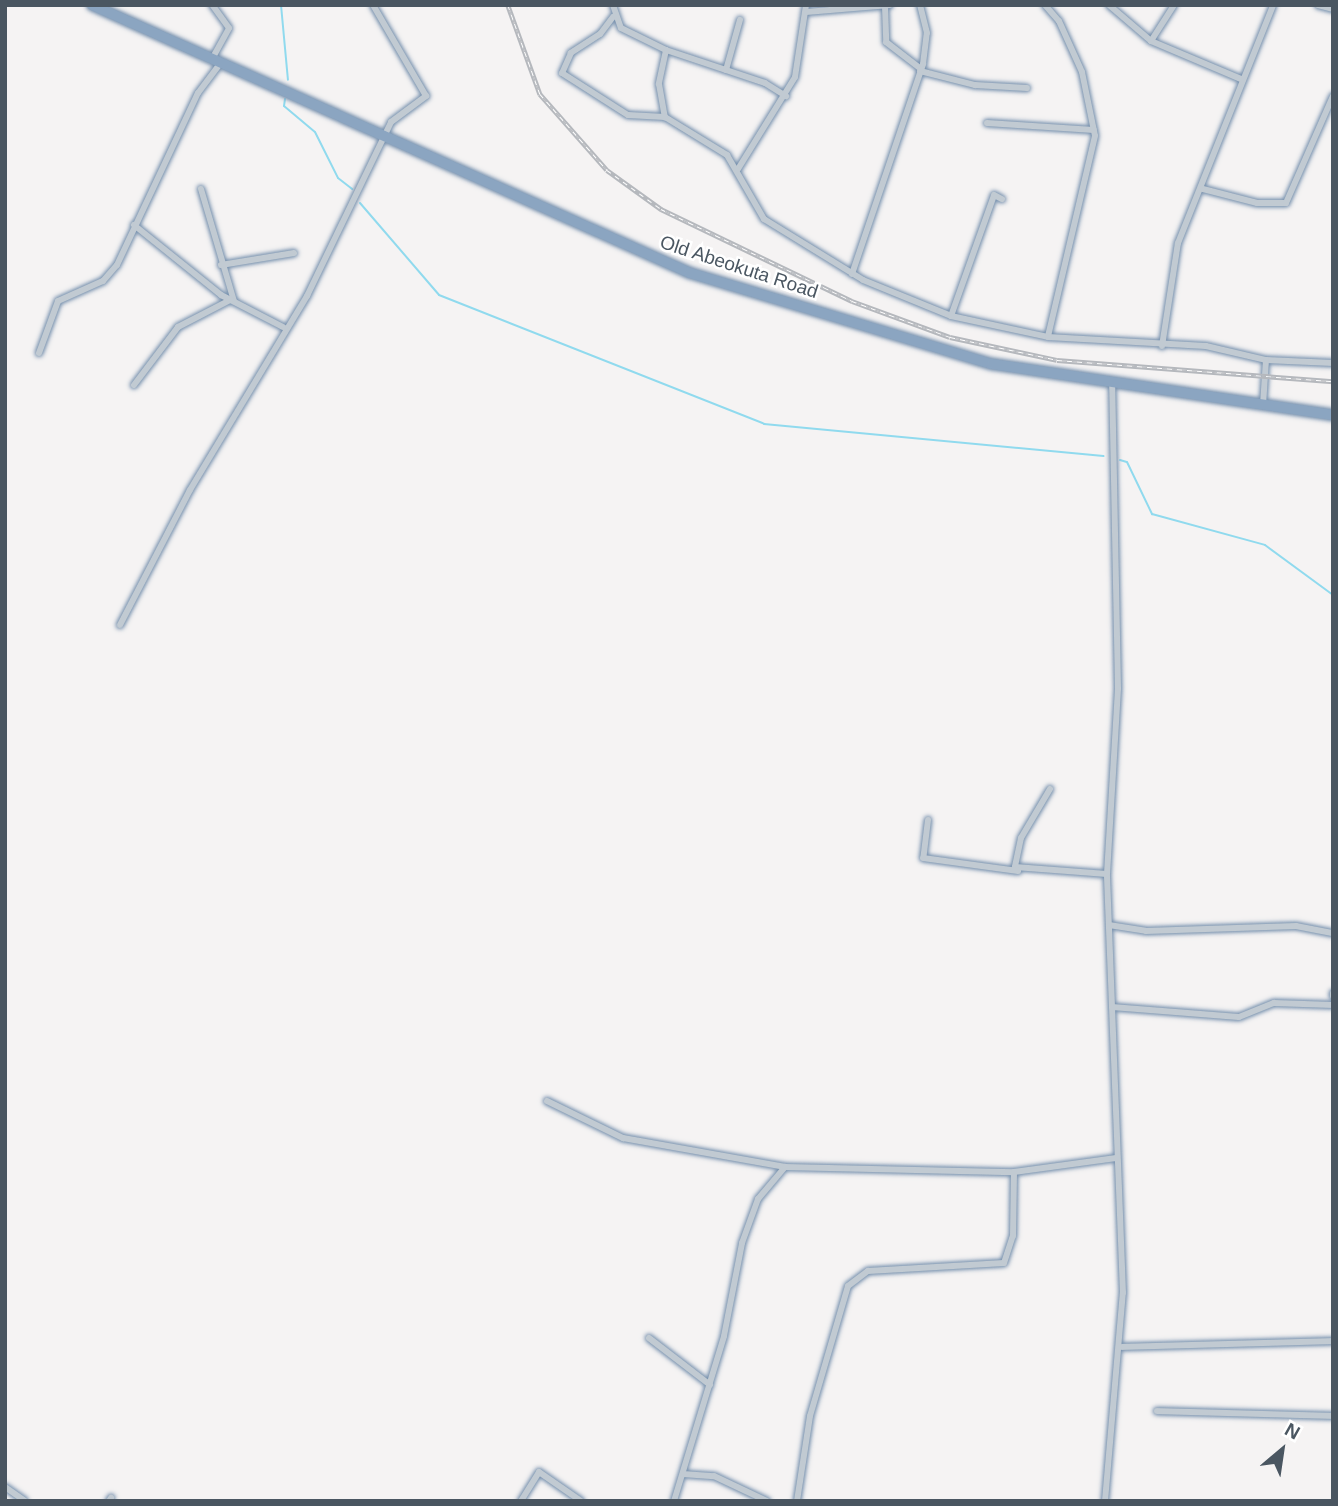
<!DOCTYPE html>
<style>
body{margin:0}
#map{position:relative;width:1338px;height:1506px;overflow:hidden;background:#f5f3f3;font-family:Arial,sans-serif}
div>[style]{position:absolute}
.stream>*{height:2px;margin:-1px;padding:0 1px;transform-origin:1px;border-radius:1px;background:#90daee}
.roads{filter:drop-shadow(0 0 2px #7690ad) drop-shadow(0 0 2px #7690ad)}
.street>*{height:6px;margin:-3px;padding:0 3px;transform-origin:3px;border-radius:3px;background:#c1cad2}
.highway>*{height:10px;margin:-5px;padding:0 5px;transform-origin:5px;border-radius:5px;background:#8ba5c1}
.rail>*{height:4.5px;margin-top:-2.25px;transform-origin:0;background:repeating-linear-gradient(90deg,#fff 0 5px,#b5b8bd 0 10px);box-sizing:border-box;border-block:2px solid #b5b8bd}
span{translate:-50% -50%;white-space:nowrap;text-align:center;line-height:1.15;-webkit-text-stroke:5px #fff;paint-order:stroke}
.street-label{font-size:19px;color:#4a5661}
.frame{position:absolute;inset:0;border:7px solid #4a5661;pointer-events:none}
.north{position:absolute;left:1247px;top:1415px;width:70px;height:70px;-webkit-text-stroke:5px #fff;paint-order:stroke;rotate:29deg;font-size:19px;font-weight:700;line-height:28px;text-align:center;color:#4a5661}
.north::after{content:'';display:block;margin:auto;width:24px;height:32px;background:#4a5661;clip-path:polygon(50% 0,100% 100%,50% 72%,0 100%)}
</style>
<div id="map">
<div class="stream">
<i style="left:281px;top:5px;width:75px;rotate:84.7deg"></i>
<i style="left:285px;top:99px;width:7px;rotate:98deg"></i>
<i style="left:284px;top:106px;width:40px;rotate:40deg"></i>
<i style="left:315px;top:132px;width:51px;rotate:63.4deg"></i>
<i style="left:338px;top:178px;width:18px;rotate:38deg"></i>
<i style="left:360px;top:203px;width:121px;rotate:49.3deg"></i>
<i style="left:439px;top:295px;width:350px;rotate:21.6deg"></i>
<i style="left:764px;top:424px;width:341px;rotate:5.4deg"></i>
<i style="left:1120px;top:460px;width:7px;rotate:16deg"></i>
<i style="left:1127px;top:462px;width:58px;rotate:64.3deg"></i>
<i style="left:1152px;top:514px;width:117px;rotate:15.3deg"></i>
<i style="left:1265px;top:545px;width:84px;rotate:36.3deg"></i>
</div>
<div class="roads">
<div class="street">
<i style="left:613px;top:5px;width:24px;rotate:71deg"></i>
<i style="left:621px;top:28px;width:50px;rotate:26.1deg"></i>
<i style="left:666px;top:50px;width:35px;rotate:102deg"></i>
<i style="left:659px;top:84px;width:34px;rotate:80deg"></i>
<i style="left:665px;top:117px;width:73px;rotate:31.5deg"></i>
<i style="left:727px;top:155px;width:74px;rotate:60deg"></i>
<i style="left:764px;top:219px;width:116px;rotate:31.6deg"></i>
<i style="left:863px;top:280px;width:95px;rotate:22.2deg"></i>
<i style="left:951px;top:316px;width:99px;rotate:12.2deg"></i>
<i style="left:1048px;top:337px;width:158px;rotate:3.3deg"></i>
<i style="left:1206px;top:346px;width:62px;rotate:13.1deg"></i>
<i style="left:1266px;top:360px;width:67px;rotate:2.6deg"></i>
<i style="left:1045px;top:5px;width:21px;rotate:49deg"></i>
<i style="left:1059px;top:21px;width:56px;rotate:65.7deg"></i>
<i style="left:1082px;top:72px;width:65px;rotate:78.5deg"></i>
<i style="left:1095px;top:136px;width:206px;rotate:103.2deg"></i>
<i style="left:1109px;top:5px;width:55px;rotate:40.6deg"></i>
<i style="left:1151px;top:41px;width:98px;rotate:22.9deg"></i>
<i style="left:1318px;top:5px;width:16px;rotate:15deg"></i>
<i style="left:885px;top:6px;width:36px;rotate:88deg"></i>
<i style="left:886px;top:42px;width:44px;rotate:37.6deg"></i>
<i style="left:806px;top:12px;width:84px;rotate:-4.8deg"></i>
<i style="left:613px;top:17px;width:21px;rotate:127deg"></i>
<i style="left:600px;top:34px;width:35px;rotate:147deg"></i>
<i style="left:571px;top:53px;width:22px;rotate:114deg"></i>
<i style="left:562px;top:73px;width:78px;rotate:32.5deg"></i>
<i style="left:628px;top:115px;width:37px;rotate:3deg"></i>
<i style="left:1151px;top:41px;width:43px;rotate:-57.4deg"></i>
<i style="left:666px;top:50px;width:104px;rotate:18.4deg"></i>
<i style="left:765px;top:83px;width:25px;rotate:32deg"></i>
<i style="left:212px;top:59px;width:35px;rotate:-61deg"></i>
<i style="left:229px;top:28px;width:29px;rotate:-126deg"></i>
<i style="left:726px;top:70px;width:52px;rotate:-74.4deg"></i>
<i style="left:920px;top:71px;width:57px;rotate:14.3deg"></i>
<i style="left:975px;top:85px;width:52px;rotate:3.3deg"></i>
<i style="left:987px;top:123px;width:107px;rotate:3.7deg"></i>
<i style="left:738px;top:169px;width:108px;rotate:-58.2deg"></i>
<i style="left:795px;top:77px;width:73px;rotate:-81.3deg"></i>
<i style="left:201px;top:189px;width:117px;rotate:73.6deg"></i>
<i style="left:1203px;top:189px;width:56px;rotate:14.5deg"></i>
<i style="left:1257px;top:203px;width:29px"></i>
<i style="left:1286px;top:203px;width:117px;rotate:-66.3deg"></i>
<i style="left:134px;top:225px;width:112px;rotate:38.8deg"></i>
<i style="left:221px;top:295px;width:70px;rotate:27.3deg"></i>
<i style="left:221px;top:265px;width:74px;rotate:-9.3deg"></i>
<i style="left:852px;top:274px;width:222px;rotate:-71.3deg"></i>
<i style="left:923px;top:64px;width:31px;rotate:-83deg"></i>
<i style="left:927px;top:33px;width:29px;rotate:-104deg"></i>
<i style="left:951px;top:316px;width:128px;rotate:-70.4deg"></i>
<i style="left:994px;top:195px;width:9px;rotate:27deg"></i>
<i style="left:1162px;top:346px;width:104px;rotate:-81.2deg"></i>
<i style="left:1178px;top:243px;width:256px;rotate:-68.2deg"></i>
<i style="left:39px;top:353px;width:55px;rotate:-69.9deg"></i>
<i style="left:58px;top:301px;width:49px;rotate:-24deg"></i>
<i style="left:103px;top:281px;width:21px;rotate:-49deg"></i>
<i style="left:117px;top:265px;width:190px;rotate:-64.8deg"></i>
<i style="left:198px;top:93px;width:38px;rotate:-53deg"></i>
<i style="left:134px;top:385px;width:73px;rotate:-52.8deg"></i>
<i style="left:178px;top:327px;width:59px;rotate:-27.4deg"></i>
<i style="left:1263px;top:405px;width:45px;rotate:-86.2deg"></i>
<i style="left:120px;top:625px;width:152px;rotate:-62.6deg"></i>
<i style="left:190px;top:490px;width:227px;rotate:-58.9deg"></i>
<i style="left:307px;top:296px;width:193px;rotate:-64.2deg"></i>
<i style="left:391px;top:122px;width:44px;rotate:-36.6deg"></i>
<i style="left:426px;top:96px;width:105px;rotate:-120.2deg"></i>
<i style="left:1050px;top:789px;width:57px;rotate:120.6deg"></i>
<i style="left:1021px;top:838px;width:30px;rotate:102deg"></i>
<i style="left:1015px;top:867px;width:92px;rotate:4.4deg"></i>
<i style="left:928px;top:820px;width:38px;rotate:97deg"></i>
<i style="left:923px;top:858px;width:96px;rotate:7.8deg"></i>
<i style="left:1109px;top:925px;width:37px;rotate:9deg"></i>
<i style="left:1146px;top:931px;width:150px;rotate:-1.9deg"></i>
<i style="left:1296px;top:926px;width:38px;rotate:11deg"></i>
<i style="left:1333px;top:993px;width:3px;rotate:90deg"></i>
<i style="left:1112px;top:1007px;width:127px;rotate:4.5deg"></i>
<i style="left:1239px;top:1017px;width:38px;rotate:-22deg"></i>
<i style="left:1274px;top:1003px;width:59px;rotate:1.9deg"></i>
<i style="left:547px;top:1101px;width:85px;rotate:26deg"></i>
<i style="left:623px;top:1138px;width:165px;rotate:10.1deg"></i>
<i style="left:649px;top:1338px;width:77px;rotate:37.6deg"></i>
<i style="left:1122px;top:1347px;width:211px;rotate:-1.6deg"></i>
<i style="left:1157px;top:1411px;width:176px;rotate:1.6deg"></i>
<i style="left:683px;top:1474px;width:31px;rotate:4deg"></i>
<i style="left:714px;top:1476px;width:59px;rotate:25.3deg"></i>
<i style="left:5px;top:1487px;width:24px;rotate:35deg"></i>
<i style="left:109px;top:1501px;width:4px;rotate:-56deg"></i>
<i style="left:521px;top:1501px;width:34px;rotate:-58deg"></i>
<i style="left:539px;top:1472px;width:51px;rotate:34.6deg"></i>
<i style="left:674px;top:1501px;width:172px;rotate:-73.1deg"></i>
<i style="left:724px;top:1336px;width:95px;rotate:-79deg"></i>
<i style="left:742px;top:1243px;width:47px;rotate:-70deg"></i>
<i style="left:758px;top:1199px;width:42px;rotate:-49.8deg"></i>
<i style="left:785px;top:1167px;width:229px;rotate:1.3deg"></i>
<i style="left:1014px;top:1172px;width:103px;rotate:-7.8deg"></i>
<i style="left:797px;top:1501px;width:86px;rotate:-81.3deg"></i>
<i style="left:810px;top:1416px;width:135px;rotate:-73.7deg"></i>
<i style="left:848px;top:1286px;width:25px;rotate:-37deg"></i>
<i style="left:868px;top:1271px;width:136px;rotate:-3.4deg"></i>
<i style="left:1004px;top:1263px;width:28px;rotate:-72deg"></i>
<i style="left:1013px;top:1236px;width:64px;rotate:-89.1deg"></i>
<i style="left:1105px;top:1501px;width:209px;rotate:-85.1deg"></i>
<i style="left:1123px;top:1293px;width:419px;rotate:-92.2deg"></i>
<i style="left:1107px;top:874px;width:186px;rotate:-86.6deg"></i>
<i style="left:1118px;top:688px;width:305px;rotate:-91.1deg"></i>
</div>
<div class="highway">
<i style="left:92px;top:5px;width:655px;rotate:24.14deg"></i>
<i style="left:690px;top:273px;width:315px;rotate:16.8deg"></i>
<i style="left:992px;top:364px;width:345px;rotate:8.5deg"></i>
</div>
</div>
<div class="rail">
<i style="left:508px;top:5px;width:95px;rotate:70.2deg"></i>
<i style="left:540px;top:94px;width:101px;rotate:48.6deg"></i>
<i style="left:607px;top:170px;width:67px;rotate:35.8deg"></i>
<i style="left:661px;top:209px;width:212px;rotate:25.7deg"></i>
<i style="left:852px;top:301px;width:104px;rotate:20.2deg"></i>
<i style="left:950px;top:337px;width:109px;rotate:12.1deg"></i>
<i style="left:1057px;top:360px;width:277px;rotate:4.4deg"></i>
</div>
<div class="street-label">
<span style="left:739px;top:267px;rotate:18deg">Old Abeokuta Road</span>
</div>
<div class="frame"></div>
<div class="north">N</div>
</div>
